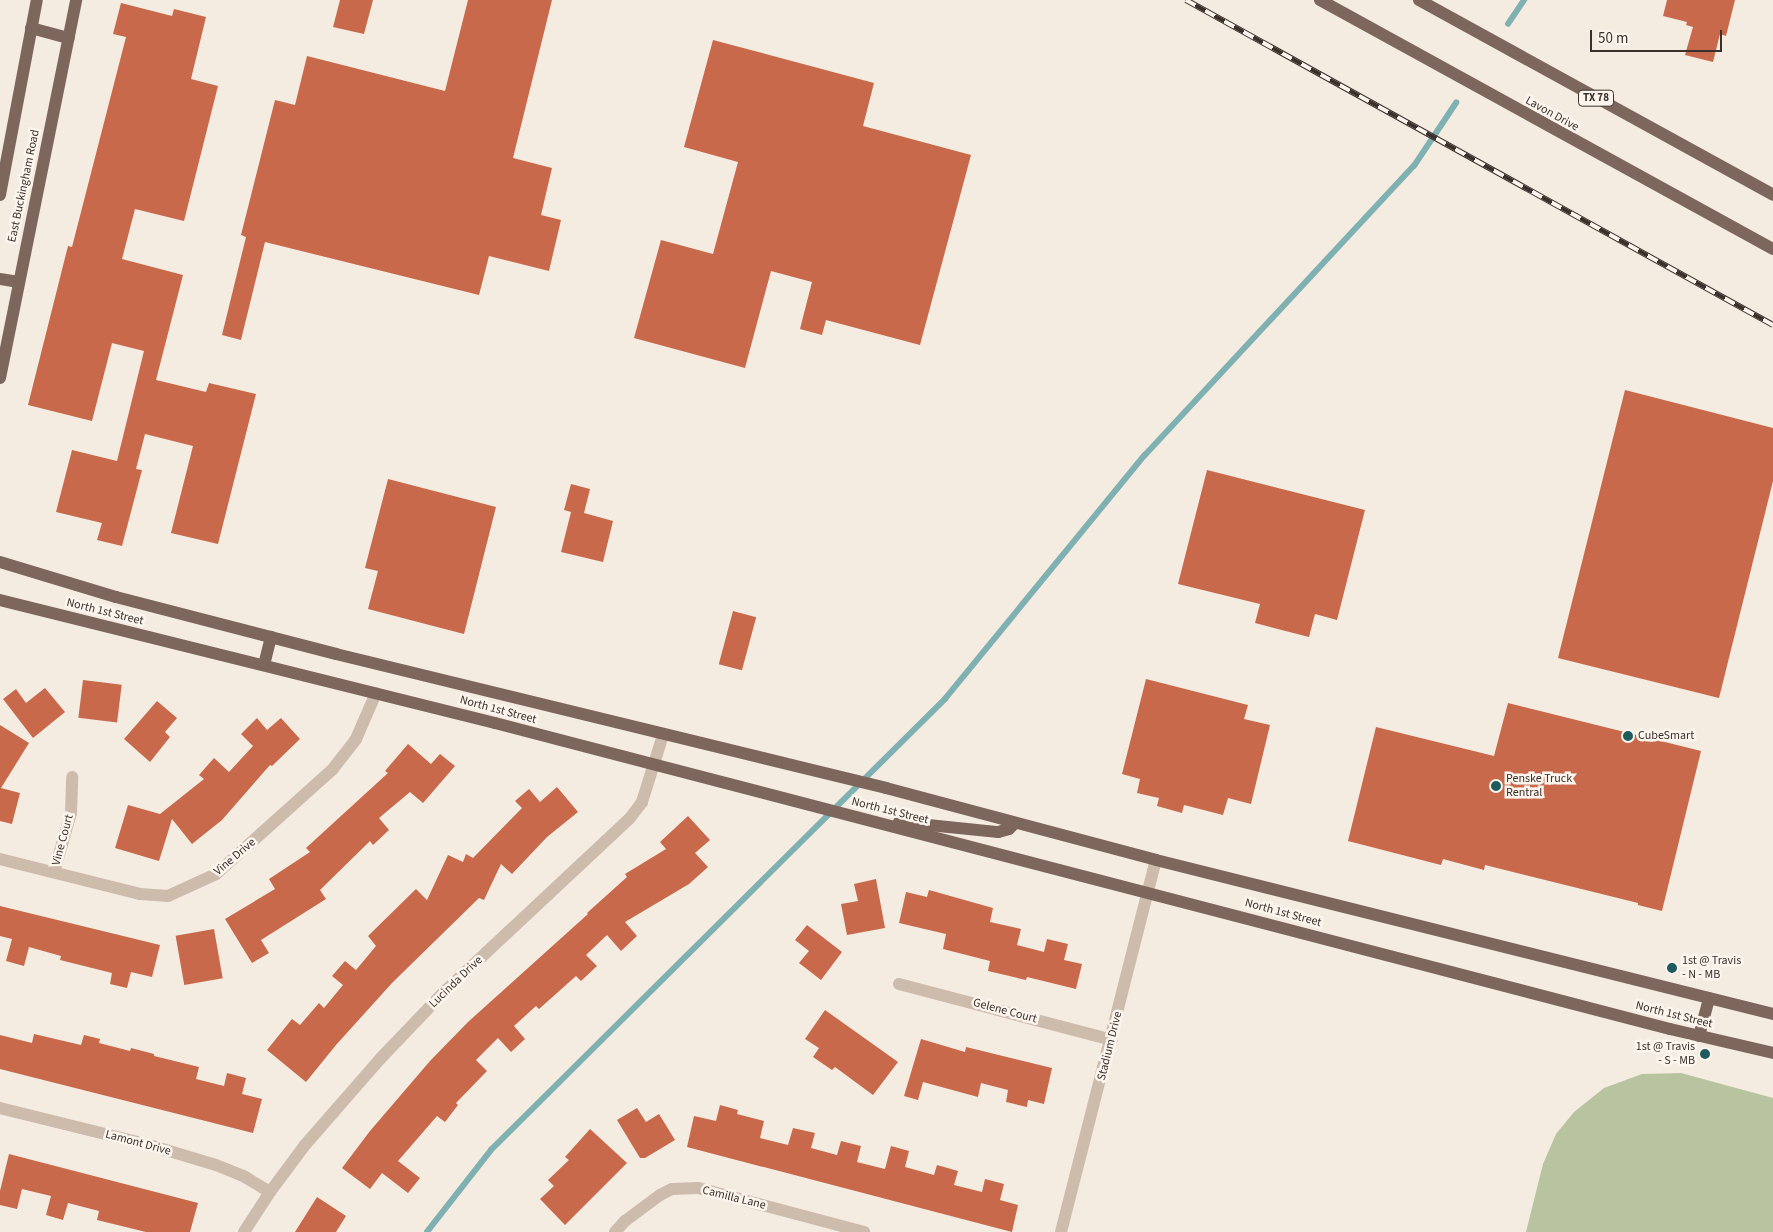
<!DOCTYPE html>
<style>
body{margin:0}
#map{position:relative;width:1773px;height:1232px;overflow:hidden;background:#f4ebe1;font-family:"Source Sans 3",sans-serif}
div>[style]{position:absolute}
.green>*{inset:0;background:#b8c4a0}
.stream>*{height:5.5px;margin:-2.75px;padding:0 2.75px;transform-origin:2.75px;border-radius:2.75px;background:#7fb0b2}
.building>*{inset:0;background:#c8694b;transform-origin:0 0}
.minor>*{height:12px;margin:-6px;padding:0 6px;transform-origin:6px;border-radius:6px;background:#cdbbac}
.major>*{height:12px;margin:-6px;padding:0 6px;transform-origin:6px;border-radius:6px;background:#7d675c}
.rail>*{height:5.5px;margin-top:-2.75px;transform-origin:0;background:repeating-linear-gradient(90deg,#fbf5ee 0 11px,#3b302b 0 22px);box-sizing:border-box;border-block:1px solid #3b302b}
.dots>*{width:14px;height:14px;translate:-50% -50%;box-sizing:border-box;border:2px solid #fbf5ee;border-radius:50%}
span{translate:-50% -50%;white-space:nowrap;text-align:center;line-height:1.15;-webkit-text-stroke:5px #fbf5ee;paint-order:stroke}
.shield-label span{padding:1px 4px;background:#fbf5ee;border:1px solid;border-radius:4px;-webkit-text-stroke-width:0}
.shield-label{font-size:11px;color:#3b302b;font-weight:700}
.street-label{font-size:12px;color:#3b302b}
.poi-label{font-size:12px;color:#3b302b}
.left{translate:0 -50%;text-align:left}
.right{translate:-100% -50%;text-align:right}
.scale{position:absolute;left:1590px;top:30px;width:132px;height:22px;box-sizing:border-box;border:2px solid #3b302b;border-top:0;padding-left:6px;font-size:15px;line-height:18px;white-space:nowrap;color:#3b302b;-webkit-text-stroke:4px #fbf5ee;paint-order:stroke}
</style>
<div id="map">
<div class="green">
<i style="clip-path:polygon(1681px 1073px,1773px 1098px,1773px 1232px,1526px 1232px,1543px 1164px,1556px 1134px,1574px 1112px,1604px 1088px,1642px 1074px)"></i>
</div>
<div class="stream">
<i style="left:1508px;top:24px;width:29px;rotate:-56deg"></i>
<i style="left:427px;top:1232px;width:104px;rotate:-52deg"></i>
<i style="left:491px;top:1150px;width:640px;rotate:-44.81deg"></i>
<i style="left:945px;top:699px;width:315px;rotate:-50.7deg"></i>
<i style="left:1145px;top:455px;width:395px;rotate:-47.1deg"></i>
<i style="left:1414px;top:166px;width:76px;rotate:-56.3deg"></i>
</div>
<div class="building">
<i style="clip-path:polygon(340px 0,373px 0,364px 34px,333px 27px)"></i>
<i style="clip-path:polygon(468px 0,552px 0,513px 158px,552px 168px,541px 215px,561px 220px,549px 271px,489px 256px,479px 295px,265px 242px,241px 340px,222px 335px,246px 237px,241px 235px,275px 100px,295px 105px,307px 56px,445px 91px)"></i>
<i style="clip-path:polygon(1667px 0,1735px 0,1726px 36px,1720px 34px,1713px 62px,1685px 55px,1693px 27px,1686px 25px,1687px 22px,1663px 16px)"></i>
<i style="clip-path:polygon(121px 3px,172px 16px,174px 9px,206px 17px,191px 79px,218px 86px,184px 221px,135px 209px,122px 259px,183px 275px,156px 380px,206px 392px,209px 383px,256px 394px,218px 544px,171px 533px,193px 446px,145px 434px,136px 469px,142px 470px,122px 546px,97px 540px,102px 523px,56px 512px,72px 450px,117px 461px,144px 351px,112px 343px,92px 421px,28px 405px,68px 246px,72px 247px,126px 37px,113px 34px)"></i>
<i style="clip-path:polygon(713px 40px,874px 83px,863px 126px,971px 155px,920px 345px,826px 320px,822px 335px,800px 329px,812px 282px,771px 271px,745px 368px,634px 338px,661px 240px,713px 254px,738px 162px,684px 147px)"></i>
<i style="clip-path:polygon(1625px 390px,1773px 428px,1773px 481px,1719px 698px,1558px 658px)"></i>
<i style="clip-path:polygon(1207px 470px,1365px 510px,1337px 620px,1315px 614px,1309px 637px,1255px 623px,1260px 604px,1178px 584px)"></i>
<i style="clip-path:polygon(388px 479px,496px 507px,464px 634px,368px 609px,378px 571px,365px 568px)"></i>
<i style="clip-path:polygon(571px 484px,590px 489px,584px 513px,613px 521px,603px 562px,561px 552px,571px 512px,564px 510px)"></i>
<i style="left:733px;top:611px;width:24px;height:55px;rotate:15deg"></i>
<i style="clip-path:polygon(1146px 679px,1248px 705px,1244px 719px,1270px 725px,1251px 804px,1228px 798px,1223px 815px,1184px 805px,1182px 813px,1157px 806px,1159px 798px,1137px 793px,1140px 779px,1122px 774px)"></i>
<i style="left:83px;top:680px;width:39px;height:38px;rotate:7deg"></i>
<i style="clip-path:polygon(45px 688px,65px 712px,33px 738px,3px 699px,16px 689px,26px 703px)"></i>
<i style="clip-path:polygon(157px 701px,177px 718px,165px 732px,170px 737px,150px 762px,124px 739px)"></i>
<i style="clip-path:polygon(1508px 703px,1701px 751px,1662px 911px,1638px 905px,1638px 903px,1485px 865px,1484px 870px,1443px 859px,1441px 865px,1348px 841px,1376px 727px,1494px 756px)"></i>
<i style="clip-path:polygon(257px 718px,267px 730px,281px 718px,300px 739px,272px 766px,270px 765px,222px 820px,192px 844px,172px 819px,159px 861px,115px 848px,128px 805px,160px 814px,204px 779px,199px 775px,214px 758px,229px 772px,253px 746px,241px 734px)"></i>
<i style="clip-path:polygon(0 725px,29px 743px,1px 788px,20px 793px,12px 824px,0 821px)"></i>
<i style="clip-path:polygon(408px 744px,431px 764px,440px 754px,455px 766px,423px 803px,410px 792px,379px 818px,389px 830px,373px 845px,370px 841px,320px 890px,326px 899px,261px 940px,269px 953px,252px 963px,225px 919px,275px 889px,269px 879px,310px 852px,306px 848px,388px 773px,385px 771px)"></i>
<i style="clip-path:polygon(557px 787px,578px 812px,547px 837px,512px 874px,501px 864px,484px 900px,479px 898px,392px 983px,336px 1045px,306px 1082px,267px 1050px,292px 1019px,300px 1025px,319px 1003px,324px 1008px,343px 985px,332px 976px,345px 961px,356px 970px,376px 946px,368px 936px,416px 889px,427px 900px,448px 855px,463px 862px,466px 854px,473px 858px,522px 808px,515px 801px,529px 789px,540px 802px)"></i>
<i style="clip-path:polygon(688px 816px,710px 840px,695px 853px,708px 867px,689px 884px,625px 922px,637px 936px,621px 951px,607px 935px,586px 955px,597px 966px,581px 981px,576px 976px,539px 1009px,536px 1006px,514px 1026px,525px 1039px,511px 1052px,498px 1038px,476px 1060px,487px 1071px,456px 1103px,458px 1105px,445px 1122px,437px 1116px,398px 1161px,420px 1178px,408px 1193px,382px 1173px,370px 1189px,342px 1168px,370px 1131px,430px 1061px,468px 1022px,588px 914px,587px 913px,627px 877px,625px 874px,666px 849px,660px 842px)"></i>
<i style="clip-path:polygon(876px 879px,885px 928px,847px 935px,841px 904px,858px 901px,854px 884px)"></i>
<i style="clip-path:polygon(929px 890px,993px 908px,990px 922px,1021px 929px,1017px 945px,1044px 952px,1047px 939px,1068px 944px,1064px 960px,1082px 964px,1076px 989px,1027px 977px,1026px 980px,988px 971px,990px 961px,943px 949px,946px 934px,899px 923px,906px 892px,927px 897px)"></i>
<i style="clip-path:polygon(0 906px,160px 945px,152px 977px,131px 972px,127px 988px,110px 984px,112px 973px,60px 960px,61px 956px,29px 947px,24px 966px,6px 961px,12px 939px,0 936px)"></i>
<i style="clip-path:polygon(807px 925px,842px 952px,821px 980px,799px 963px,809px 951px,795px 940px)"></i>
<i style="left:214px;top:929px;width:50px;height:39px;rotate:80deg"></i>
<i style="clip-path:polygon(825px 1010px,898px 1062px,873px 1095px,835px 1067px,832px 1070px,813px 1057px,819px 1048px,805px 1039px)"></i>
<i style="clip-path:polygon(34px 1034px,81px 1045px,84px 1035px,100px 1039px,99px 1043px,130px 1051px,131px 1048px,154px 1054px,154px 1056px,199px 1067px,196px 1079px,224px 1086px,227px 1073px,246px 1078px,242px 1094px,262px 1099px,253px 1133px,0 1069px,0 1035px,32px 1043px)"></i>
<i style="clip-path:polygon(921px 1039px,965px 1052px,966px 1047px,1052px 1068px,1044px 1104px,1028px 1100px,1027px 1107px,1006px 1102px,1008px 1090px,981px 1083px,978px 1097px,923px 1082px,918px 1100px,904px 1096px)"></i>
<i style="clip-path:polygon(720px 1105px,738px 1110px,737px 1114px,764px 1121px,760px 1138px,788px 1145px,793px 1128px,815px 1133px,811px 1148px,837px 1155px,841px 1141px,861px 1146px,857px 1162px,885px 1169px,891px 1146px,909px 1151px,905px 1167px,934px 1175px,937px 1165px,958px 1171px,954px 1185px,982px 1192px,985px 1179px,1004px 1184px,1000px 1200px,1018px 1205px,1012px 1232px,687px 1147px,694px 1116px,716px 1121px)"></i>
<i style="clip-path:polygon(637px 1108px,646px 1122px,659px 1114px,675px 1140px,645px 1158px,640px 1158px,617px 1120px)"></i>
<i style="clip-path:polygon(590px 1129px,627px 1163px,565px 1225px,540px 1199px,554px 1186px,548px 1180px,569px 1160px,565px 1157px)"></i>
<i style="clip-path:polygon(9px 1154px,198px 1203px,190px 1232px,146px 1232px,97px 1220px,99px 1211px,68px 1203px,63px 1220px,46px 1215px,51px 1196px,22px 1189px,17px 1209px,0 1205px,0 1191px)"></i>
<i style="clip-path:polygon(317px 1197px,346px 1216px,336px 1232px,295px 1232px)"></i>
</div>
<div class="minor">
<i style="left:0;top:859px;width:144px;rotate:14deg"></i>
<i style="left:140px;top:894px;width:28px;rotate:4deg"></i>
<i style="left:168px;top:896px;width:53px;rotate:-24.6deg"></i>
<i style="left:216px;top:874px;width:156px;rotate:-41.9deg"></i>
<i style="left:332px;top:770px;width:39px;rotate:-52deg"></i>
<i style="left:356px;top:739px;width:50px;rotate:-66.5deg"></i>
<i style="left:54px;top:872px;width:61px;rotate:-73.9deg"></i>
<i style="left:71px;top:813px;width:36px;rotate:-88deg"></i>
<i style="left:899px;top:984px;width:220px;rotate:14.7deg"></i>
<i style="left:0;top:1108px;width:150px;rotate:13.9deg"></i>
<i style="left:146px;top:1144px;width:73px;rotate:16.7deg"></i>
<i style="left:216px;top:1165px;width:31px;rotate:22deg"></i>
<i style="left:245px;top:1177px;width:29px;rotate:31deg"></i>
<i style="left:244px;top:1232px;width:48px;rotate:-57deg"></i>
<i style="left:270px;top:1192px;width:59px;rotate:-53.3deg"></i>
<i style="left:305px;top:1145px;width:114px;rotate:-48.9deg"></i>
<i style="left:380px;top:1059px;width:91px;rotate:-46.3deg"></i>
<i style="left:443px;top:993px;width:256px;rotate:-43.1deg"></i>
<i style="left:630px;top:818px;width:20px;rotate:-53deg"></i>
<i style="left:642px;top:802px;width:70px;rotate:-72.6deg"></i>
<i style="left:615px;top:1232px;width:15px;rotate:-48deg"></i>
<i style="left:625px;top:1221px;width:44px;rotate:-36.6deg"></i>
<i style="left:660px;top:1195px;width:13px;rotate:-27deg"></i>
<i style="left:672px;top:1189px;width:26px;rotate:-2deg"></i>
<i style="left:698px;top:1188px;width:172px;rotate:14.8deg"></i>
<i style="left:1061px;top:1232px;width:384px;rotate:-75.7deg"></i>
</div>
<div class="major">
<i style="left:1320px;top:0;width:517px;rotate:28.8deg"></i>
<i style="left:1419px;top:0;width:404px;rotate:28.8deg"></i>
<i style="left:31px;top:28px;width:39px;rotate:15deg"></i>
<i style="left:0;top:195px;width:198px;rotate:-79.3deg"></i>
<i style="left:0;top:279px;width:19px;rotate:9deg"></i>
<i style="left:0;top:378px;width:386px;rotate:-78.6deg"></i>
<i style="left:0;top:562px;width:121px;rotate:16.8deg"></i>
<i style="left:116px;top:597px;width:227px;rotate:14.5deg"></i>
<i style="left:336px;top:654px;width:566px;rotate:13.69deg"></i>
<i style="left:886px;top:788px;width:279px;rotate:14.9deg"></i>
<i style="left:1156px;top:860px;width:636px;rotate:14.01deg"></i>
<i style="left:0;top:600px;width:510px;rotate:13.95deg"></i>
<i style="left:495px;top:723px;width:1214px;rotate:14.6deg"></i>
<i style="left:1670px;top:1029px;width:106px;rotate:13.1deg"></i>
<i style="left:264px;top:665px;width:29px;rotate:-76deg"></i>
<i style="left:899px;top:822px;width:100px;rotate:5.8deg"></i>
<i style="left:998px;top:832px;width:11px;rotate:-15deg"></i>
<i style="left:1009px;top:829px;width:8px;rotate:-45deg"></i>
<i style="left:1699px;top:1036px;width:39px;rotate:-75deg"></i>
</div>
<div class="rail">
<i style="left:1186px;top:0;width:671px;rotate:28.97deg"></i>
</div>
<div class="dots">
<i style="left:1628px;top:736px;background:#1f5a5e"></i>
<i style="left:1496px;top:786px;background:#1f5a5e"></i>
<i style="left:1672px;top:968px;background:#1f5a5e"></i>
<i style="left:1705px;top:1054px;background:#1f5a5e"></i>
</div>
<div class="shield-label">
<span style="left:1596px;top:98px">TX 78</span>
</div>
<div class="street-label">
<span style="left:1552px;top:114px;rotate:29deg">Lavon Drive</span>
<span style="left:24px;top:186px;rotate:-78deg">East Buckingham Road</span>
<span style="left:105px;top:612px;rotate:14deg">North 1st Street</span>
<span style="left:498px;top:710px;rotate:15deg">North 1st Street</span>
<span style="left:890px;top:811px;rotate:14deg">North 1st Street</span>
<span style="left:63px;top:840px;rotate:-75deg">Vine Court</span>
<span style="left:235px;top:857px;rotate:-40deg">Vine Drive</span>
<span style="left:1283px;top:913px;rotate:15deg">North 1st Street</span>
<span style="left:456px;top:982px;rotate:-44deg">Lucinda Drive</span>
<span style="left:1005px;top:1011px;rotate:15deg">Gelene Court</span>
<span style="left:1674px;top:1015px;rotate:14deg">North 1st Street</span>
<span style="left:1110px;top:1046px;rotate:-76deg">Stadium Drive</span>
<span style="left:138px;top:1143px;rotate:15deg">Lamont Drive</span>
<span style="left:734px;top:1198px;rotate:14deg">Camilla Lane</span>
</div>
<div class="poi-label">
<span class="left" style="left:1638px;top:736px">CubeSmart</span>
<span class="left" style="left:1506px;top:786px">Penske Truck<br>Rentral</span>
<span class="left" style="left:1682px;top:968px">1st @ Travis<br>- N - MB</span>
<span class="right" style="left:1695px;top:1054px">1st @ Travis<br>- S - MB</span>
</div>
<div class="scale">50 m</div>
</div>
